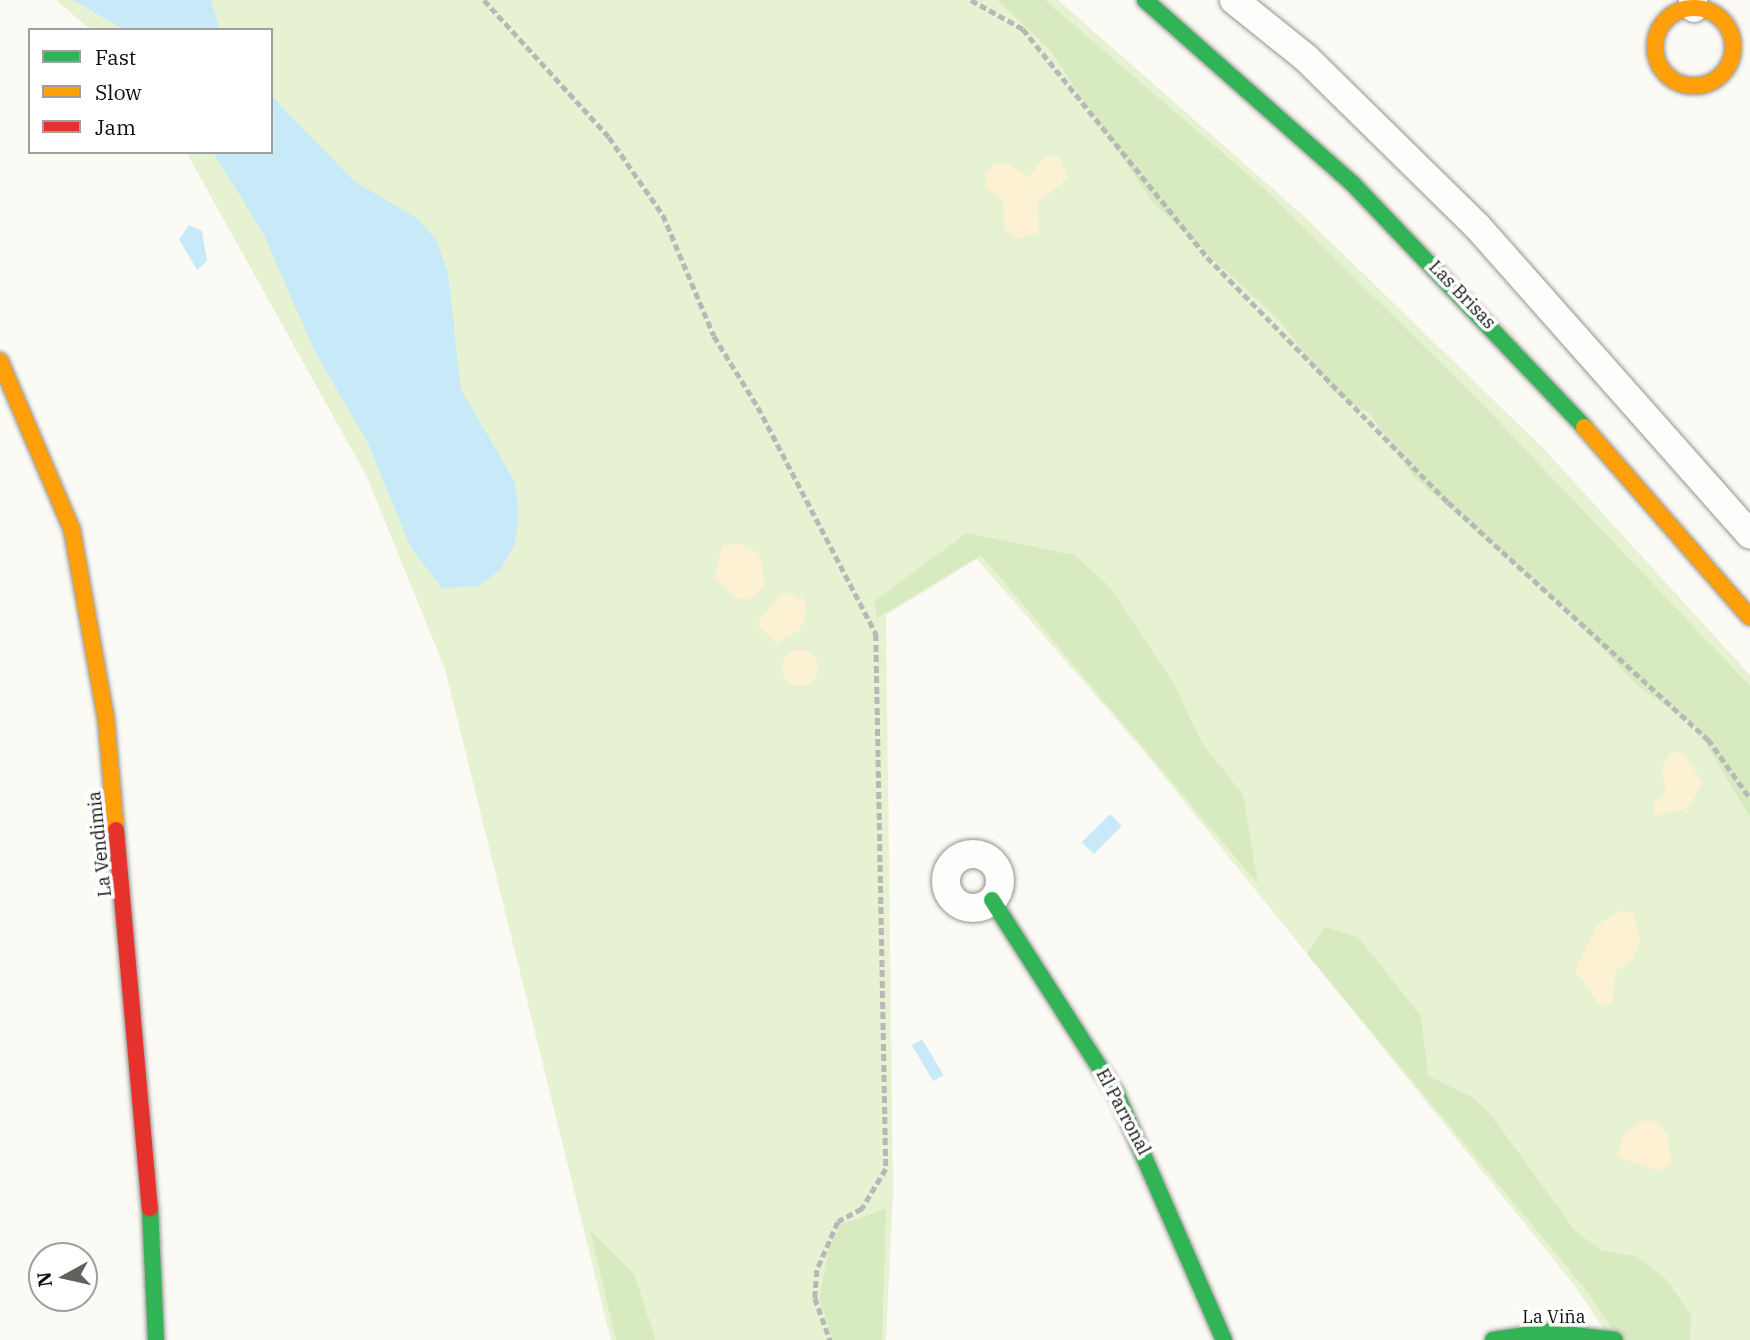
<!DOCTYPE html>
<meta charset="utf-8">
<style>
body{margin:0}
#map{position:relative;width:1750px;height:1340px;overflow:hidden;background:#fcfaf4;font-family:"IBM Plex Serif",serif}
div>[style]{position:absolute}
.green>*{inset:0;background:#e7f2d2}
.forest>*{inset:0;background:#d8eac0}
.sand>*{inset:0;background:#fdf1d4}
.round{border-radius:50%}
.water>*{inset:0;background:#c8eaf8;transform-origin:0 0}
.path>*{height:4.5px;margin-top:-2.25px;transform-origin:0;background:repeating-linear-gradient(90deg,#b8b8b7 0 7px,transparent 0 10.5px)}
.roads{filter:drop-shadow(0 0 2px #959492) drop-shadow(0 0 2px #959492)}
.street>*{height:28px;margin:-14px;padding:0 14px;transform-origin:14px;border-radius:14px;background:#fffefd}
.street>.ring{margin:-14px;padding:0;box-sizing:content-box;background:none;border:28px solid #fffefd;border-radius:50%}
.fast>*{height:16px;margin:-8px;padding:0 8px;transform-origin:8px;border-radius:8px;background:#30b455}
.slow>*{height:16px;margin:-8px;padding:0 8px;transform-origin:8px;border-radius:8px;background:#ff9f0a}
.slow>.ring{margin:-8px;padding:0;box-sizing:content-box;background:none;border:16px solid #ff9f0a;border-radius:50%}
.jam>*{height:16px;margin:-8px;padding:0 8px;transform-origin:8px;border-radius:8px;background:#e5322d}
span{translate:-50% -50%;white-space:nowrap;text-align:center;line-height:1.15;-webkit-text-stroke:7px #fff;paint-order:stroke}
.street-label{font-size:18px;color:#0e0e0e}
.legend{position:absolute;left:28px;top:28px;width:245px;height:126px;box-sizing:border-box;background:#fff;border:2px solid #9f9f9f;margin:0;padding:9px 12px;list-style:none;font-size:21px;color:#0e0e0e}
.legend li{display:flex;align-items:center;gap:14px;height:35px}
.legend b{width:35px;border:2px solid #9f9f9f}
.north{position:absolute;left:28px;top:1242px;width:70px;height:70px;box-sizing:border-box;background:#fff;border:2px solid #9f9f9f;border-radius:50%;rotate:262deg;font-size:19px;font-weight:700;line-height:28px;text-align:center;color:#0e0e0e}
.north::after{content:'';display:block;margin:auto;width:24px;height:32px;background:#61615e;clip-path:polygon(50% 0,100% 100%,50% 72%,0 100%)}
</style>
<div id="map">
<div class="green">
<i style="clip-path:polygon(56px 0,1058px 0,1306px 218px,1545px 450px,1750px 675px,1750px 1340px,1611px 1340px,1575px 1286px,1141px 748px,977px 559px,886px 615px,893px 1191px,886px 1340px,611px 1340px,445px 669px,366px 475px,186px 152px,271px 152px,271px 30px,91px 30px)"></i>
</div>
<div class="forest">
<i style="clip-path:polygon(997px 0,1045px 0,1269px 193px,1483px 405px,1750px 686px,1750px 817px,1695px 726px,1639px 687px,1563px 607px,1414px 477px,1370px 414px,1333px 392px,1280px 321px,1153px 203px,1049px 49px)"></i>
<i style="clip-path:polygon(967px 533px,1075px 555px,1111px 589px,1172px 681px,1202px 743px,1243px 795px,1258px 884px,981px 555px,877px 618px,874px 601px)"></i>
<i style="clip-path:polygon(1325px 927px,1358px 937px,1421px 1016px,1428px 1076px,1472px 1097px,1491px 1115px,1575px 1231px,1602px 1251px,1635px 1256px,1665px 1278px,1691px 1315px,1690px 1340px,1620px 1340px,1586px 1290px,1307px 954px)"></i>
<i style="clip-path:polygon(886px 1208px,882px 1340px,833px 1340px,819px 1298px,830px 1245px,841px 1225px)"></i>
<i style="clip-path:polygon(590px 1230px,635px 1275px,655px 1340px,616px 1340px)"></i>
</div>
<div class="sand">
<i style="clip-path:polygon(1058px 156px,1068px 178px,1037px 203px,1039px 232px,1018px 239px,1004px 229px,1003px 201px,986px 188px,986px 173px,996px 163px,1008px 164px,1029px 178px,1044px 157px)"></i>
<i style="clip-path:polygon(740px 544px,759px 554px,765px 585px,751px 599px,736px 598px,714px 578px,723px 545px)"></i>
<i style="clip-path:polygon(783px 592px,805px 600px,806px 615px,799px 631px,777px 643px,757px 624px)"></i>
<i class="round" style="left:782px;top:650px;width:36px;height:36px"></i>
<i style="clip-path:polygon(1671px 752px,1684px 754px,1702px 783px,1688px 808px,1654px 816px,1653px 803px,1666px 791px,1661px 769px)"></i>
<i style="clip-path:polygon(1622px 911px,1634px 913px,1640px 942px,1632px 960px,1615px 971px,1613px 1002px,1601px 1007px,1575px 970px,1598px 924px)"></i>
<i style="clip-path:polygon(1641px 1121px,1657px 1121px,1668px 1136px,1671px 1164px,1661px 1172px,1617px 1156px,1625px 1133px)"></i>
</div>
<div class="water">
<i style="clip-path:polygon(73px 0,211px 0,220px 30px,124px 30px)"></i>
<i style="clip-path:polygon(271px 96px,354px 181px,416px 218px,436px 239px,448px 273px,461px 390px,514px 480px,519px 512px,515px 544px,501px 569px,479px 586px,442px 588px,411px 548px,368px 443px,315px 352px,263px 233px,213px 152px,271px 152px)"></i>
<i style="clip-path:polygon(189px 225px,202px 231px,207px 261px,197px 270px,179px 239px)"></i>
<i style="left:1110px;top:814px;width:17px;height:40px;rotate:45deg"></i>
<i style="left:922px;top:1039px;width:42px;height:12px;rotate:59deg"></i>
</div>
<div class="path">
<i style="left:484px;top:0;width:185px;rotate:47.6deg"></i>
<i style="left:609px;top:137px;width:95px;rotate:55.3deg"></i>
<i style="left:663px;top:215px;width:131px;rotate:67.1deg"></i>
<i style="left:714px;top:336px;width:84px;rotate:58.2deg"></i>
<i style="left:758px;top:407px;width:256px;rotate:62.5deg"></i>
<i style="left:876px;top:634px;width:535px;rotate:88.93deg"></i>
<i style="left:886px;top:1169px;width:47px;rotate:121deg"></i>
<i style="left:862px;top:1209px;width:27px;rotate:152deg"></i>
<i style="left:838px;top:1222px;width:52px;rotate:113.6deg"></i>
<i style="left:817px;top:1270px;width:28px;rotate:94deg"></i>
<i style="left:815px;top:1298px;width:45px;rotate:70.3deg"></i>
<i style="left:971px;top:0;width:60px;rotate:29.1deg"></i>
<i style="left:1023px;top:29px;width:293px;rotate:51.1deg"></i>
<i style="left:1207px;top:257px;width:344px;rotate:45.5deg"></i>
<i style="left:1448px;top:502px;width:352px;rotate:42.4deg"></i>
<i style="left:1708px;top:739px;width:72px;rotate:54.6deg"></i>
</div>
<div class="roads">
<div class="street">
<i style="left:1234px;top:0;width:91px;rotate:38.8deg"></i>
<i style="left:1305px;top:57px;width:241px;rotate:44.5deg"></i>
<i style="left:1477px;top:226px;width:412px;rotate:48.5deg"></i>
<i style="left:1693px;top:0;width:8px;rotate:83deg"></i>
<i class="ring" style="left:946px;top:854px;width:26px;height:26px"></i>
</div>
<div class="fast">
<i style="left:1145px;top:0;width:276px;rotate:41.5deg"></i>
<i style="left:1352px;top:183px;width:337px;rotate:46.4deg"></i>
<i style="left:992px;top:900px;width:229px;rotate:57.3deg"></i>
<i style="left:1116px;top:1093px;width:270px;rotate:66.4deg"></i>
<i style="left:150px;top:1208px;width:132px;rotate:87.4deg"></i>
<i style="left:1493px;top:1340px;width:55px;rotate:-8.4deg"></i>
<i style="left:1547px;top:1332px;width:68px;rotate:6.7deg"></i>
</div>
<div class="slow">
<i class="ring" style="left:1655px;top:8px;width:62px;height:62px"></i>
<i style="left:0;top:361px;width:184px;rotate:66.9deg"></i>
<i style="left:72px;top:530px;width:192px;rotate:79.8deg"></i>
<i style="left:106px;top:719px;width:111px;rotate:84.9deg"></i>
<i style="left:1584px;top:427px;width:252px;rotate:48.9deg"></i>
</div>
<div class="jam">
<i style="left:116px;top:830px;width:380px;rotate:84.9deg"></i>
</div>
</div>
<div class="street-label">
<span style="left:1462px;top:295px;rotate:46deg">Las Brisas</span>
<span style="left:100px;top:844px;rotate:-96deg">La Vendimia</span>
<span style="left:1123px;top:1112px;rotate:62deg">El Parronal</span>
<span style="left:1554px;top:1317px">La Viña</span>
</div>
<ul class="legend">
<li><b style="height:9px;background:#30b455"></b>Fast</li>
<li><b style="height:9px;background:#ff9f0a"></b>Slow</li>
<li><b style="height:9px;background:#e5322d"></b>Jam</li>
</ul>
<div class="north">N</div>
</div>
